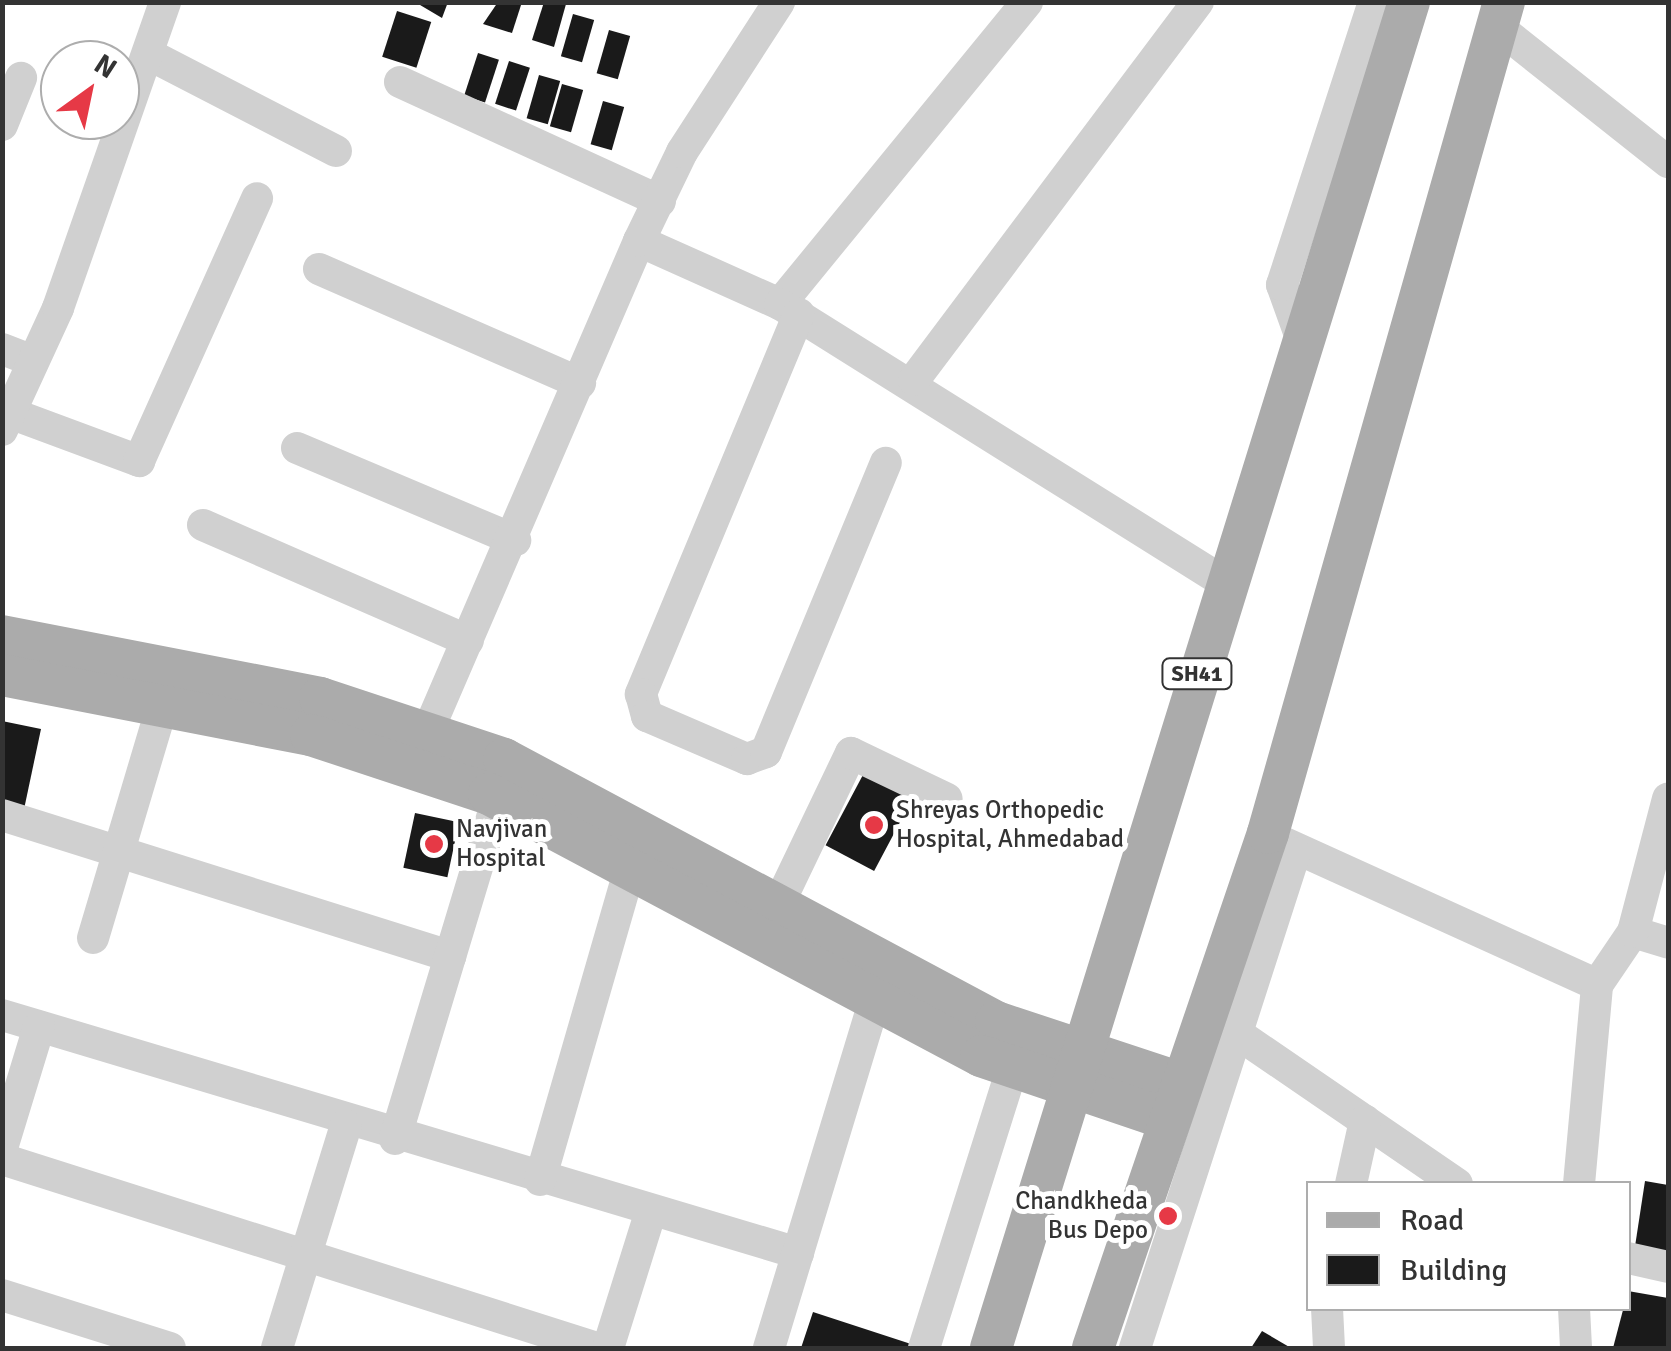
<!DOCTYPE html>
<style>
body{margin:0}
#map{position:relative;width:1671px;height:1351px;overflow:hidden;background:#fff;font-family:Signika,sans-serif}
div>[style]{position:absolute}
.building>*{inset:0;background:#1a1a1a;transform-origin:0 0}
.minor>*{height:32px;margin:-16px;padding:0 16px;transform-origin:16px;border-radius:16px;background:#d0d0d0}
.major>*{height:42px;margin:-21px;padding:0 21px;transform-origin:21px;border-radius:21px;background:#ababab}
.dots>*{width:28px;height:28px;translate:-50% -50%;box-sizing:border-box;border:5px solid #fff;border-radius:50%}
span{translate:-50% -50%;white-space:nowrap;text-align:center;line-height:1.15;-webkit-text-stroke:10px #fff;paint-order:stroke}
.shield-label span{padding:2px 8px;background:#fff;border:2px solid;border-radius:8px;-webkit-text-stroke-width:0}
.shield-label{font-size:22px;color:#333;font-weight:700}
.poi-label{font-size:25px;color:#333}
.left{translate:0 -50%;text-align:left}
.right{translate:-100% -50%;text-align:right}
.frame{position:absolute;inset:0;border:5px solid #333;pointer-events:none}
.legend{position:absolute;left:1306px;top:1181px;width:325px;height:130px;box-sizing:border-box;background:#fff;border:2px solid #adadad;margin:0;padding:12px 18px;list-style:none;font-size:30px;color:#333}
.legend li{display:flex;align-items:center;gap:20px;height:50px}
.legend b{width:50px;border:2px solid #adadad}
.north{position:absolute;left:40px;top:40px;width:100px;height:100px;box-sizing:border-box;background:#fff;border:2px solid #adadad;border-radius:50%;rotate:33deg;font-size:28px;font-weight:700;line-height:40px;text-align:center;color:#333}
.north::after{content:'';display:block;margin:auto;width:35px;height:45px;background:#e63946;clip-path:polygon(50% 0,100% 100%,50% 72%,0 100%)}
</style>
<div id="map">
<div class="building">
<i style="clip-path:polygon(415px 2px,448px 2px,442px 18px)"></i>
<i style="clip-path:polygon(498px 2px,522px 2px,512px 33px,483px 24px)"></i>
<i style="clip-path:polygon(544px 2px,566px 4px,554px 47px,532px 40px)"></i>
<i style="left:397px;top:11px;width:36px;height:48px;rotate:18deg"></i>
<i style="left:573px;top:14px;width:22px;height:44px;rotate:16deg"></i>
<i style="left:609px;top:30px;width:22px;height:45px;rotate:16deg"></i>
<i style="left:478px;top:53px;width:22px;height:45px;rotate:18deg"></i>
<i style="left:509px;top:61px;width:22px;height:45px;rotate:18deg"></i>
<i style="left:539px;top:75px;width:22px;height:45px;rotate:16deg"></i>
<i style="left:562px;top:84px;width:22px;height:44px;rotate:16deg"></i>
<i style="left:603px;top:101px;width:22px;height:45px;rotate:16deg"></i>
<i style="clip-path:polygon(2px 721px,41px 729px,23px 814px,2px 809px)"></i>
<i style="left:865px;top:771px;width:55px;height:84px;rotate:28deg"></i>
<i style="left:415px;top:813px;width:45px;height:56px;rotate:12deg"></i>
<i style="clip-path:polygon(1645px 1181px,1668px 1185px,1668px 1258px,1634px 1253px)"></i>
<i style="clip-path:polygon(1628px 1291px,1668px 1298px,1668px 1348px,1613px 1348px)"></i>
<i style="clip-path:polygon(813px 1312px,911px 1344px,909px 1348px,801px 1348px)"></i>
<i style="clip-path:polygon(1262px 1331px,1291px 1348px,1251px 1348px)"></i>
</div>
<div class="minor">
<i style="left:1499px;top:28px;width:216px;rotate:38.4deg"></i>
<i style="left:152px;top:56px;width:207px;rotate:27.3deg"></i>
<i style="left:400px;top:82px;width:286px;rotate:24.6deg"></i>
<i style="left:2px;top:125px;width:51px;rotate:-68deg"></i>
<i style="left:639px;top:241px;width:154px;rotate:24.1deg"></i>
<i style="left:780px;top:304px;width:390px;rotate:-50.7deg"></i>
<i style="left:319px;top:269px;width:285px;rotate:23.6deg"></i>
<i style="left:780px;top:304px;width:524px;rotate:32.05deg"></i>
<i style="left:799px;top:314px;width:412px;rotate:112.6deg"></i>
<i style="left:641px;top:694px;width:23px;rotate:75deg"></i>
<i style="left:647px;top:716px;width:109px;rotate:23.3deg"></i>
<i style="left:747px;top:759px;width:20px;rotate:-20deg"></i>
<i style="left:766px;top:752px;width:313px;rotate:-67.5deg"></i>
<i style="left:1304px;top:346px;width:65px;rotate:-109.8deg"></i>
<i style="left:1282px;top:285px;width:298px;rotate:-72deg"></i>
<i style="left:2px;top:349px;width:33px;rotate:21deg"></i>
<i style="left:914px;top:380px;width:473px;rotate:-53.1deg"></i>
<i style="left:10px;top:413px;width:138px;rotate:20.4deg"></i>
<i style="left:139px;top:461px;width:288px;rotate:-65.8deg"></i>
<i style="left:2px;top:430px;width:134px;rotate:-65.3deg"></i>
<i style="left:58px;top:308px;width:324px;rotate:-70.7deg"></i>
<i style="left:297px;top:448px;width:237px;rotate:22.9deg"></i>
<i style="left:203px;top:525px;width:289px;rotate:23.6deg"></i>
<i style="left:418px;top:754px;width:559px;rotate:-66.69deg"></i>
<i style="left:639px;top:241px;width:99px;rotate:-64.2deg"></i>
<i style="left:682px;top:152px;width:179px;rotate:-57.1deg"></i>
<i style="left:2px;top:815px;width:470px;rotate:17.5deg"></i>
<i style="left:1278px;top:840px;width:350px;rotate:24.4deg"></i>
<i style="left:781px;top:899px;width:162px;rotate:-64.4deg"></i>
<i style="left:851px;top:753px;width:106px;rotate:25.6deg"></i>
<i style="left:1633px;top:932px;width:37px;rotate:17deg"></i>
<i style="left:93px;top:938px;width:242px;rotate:-73.4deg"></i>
<i style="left:2px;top:1015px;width:831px;rotate:16.65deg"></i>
<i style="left:1235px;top:1032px;width:269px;rotate:34.4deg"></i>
<i style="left:395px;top:1139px;width:356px;rotate:-73.2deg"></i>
<i style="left:2px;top:1148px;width:127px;rotate:-73deg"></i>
<i style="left:2px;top:1159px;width:624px;rotate:17.62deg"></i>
<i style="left:540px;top:1180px;width:328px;rotate:-73.9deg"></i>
<i style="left:1351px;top:1184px;width:65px;rotate:-77.5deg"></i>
<i style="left:1579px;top:1184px;width:200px;rotate:-84.8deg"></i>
<i style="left:1597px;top:985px;width:64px;rotate:-55.8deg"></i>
<i style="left:1633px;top:932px;width:138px;rotate:-75.3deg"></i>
<i style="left:1628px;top:1258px;width:41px;rotate:12.7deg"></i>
<i style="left:2px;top:1295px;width:176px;rotate:17.5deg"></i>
<i style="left:1327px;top:1308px;width:40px;rotate:87.1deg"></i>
<i style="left:1574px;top:1308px;width:40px;rotate:87.1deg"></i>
<i style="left:277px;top:1348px;width:233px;rotate:-72.8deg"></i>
<i style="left:608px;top:1348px;width:144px;rotate:-72.6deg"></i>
<i style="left:769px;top:1348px;width:362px;rotate:-73.1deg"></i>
<i style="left:924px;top:1348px;width:293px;rotate:-72.5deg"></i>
<i style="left:1135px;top:1348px;width:520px;rotate:-72.09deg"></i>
</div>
<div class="major">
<i style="left:2px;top:636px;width:324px;rotate:11deg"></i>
<i style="left:320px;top:698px;width:194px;rotate:18.3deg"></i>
<i style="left:504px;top:759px;width:558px;rotate:28.13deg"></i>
<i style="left:996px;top:1022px;width:191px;rotate:18.3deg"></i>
<i style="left:2px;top:675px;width:315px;rotate:11deg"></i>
<i style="left:311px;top:735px;width:188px;rotate:18.3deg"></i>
<i style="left:489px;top:794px;width:557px;rotate:28.04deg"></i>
<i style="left:981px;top:1056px;width:196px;rotate:18.7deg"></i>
<i style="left:991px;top:1348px;width:1409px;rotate:-72.75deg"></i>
<i style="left:1093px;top:1348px;width:544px;rotate:-71.23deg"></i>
<i style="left:1268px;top:833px;width:864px;rotate:-74.15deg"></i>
</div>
<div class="dots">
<i style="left:874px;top:825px;background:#e63946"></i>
<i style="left:434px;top:844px;background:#e63946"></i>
<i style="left:1168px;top:1216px;background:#e63946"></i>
</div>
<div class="shield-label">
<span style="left:1197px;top:674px">SH41</span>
</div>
<div class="poi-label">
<span class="left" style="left:896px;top:825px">Shreyas Orthopedic<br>Hospital, Ahmedabad</span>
<span class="left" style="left:456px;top:844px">Navjivan<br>Hospital</span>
<span class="right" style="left:1148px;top:1216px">Chandkheda<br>Bus Depo</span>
</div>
<div class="frame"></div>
<ul class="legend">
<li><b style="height:12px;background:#ababab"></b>Road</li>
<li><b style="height:28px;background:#1a1a1a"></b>Building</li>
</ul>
<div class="north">N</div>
</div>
